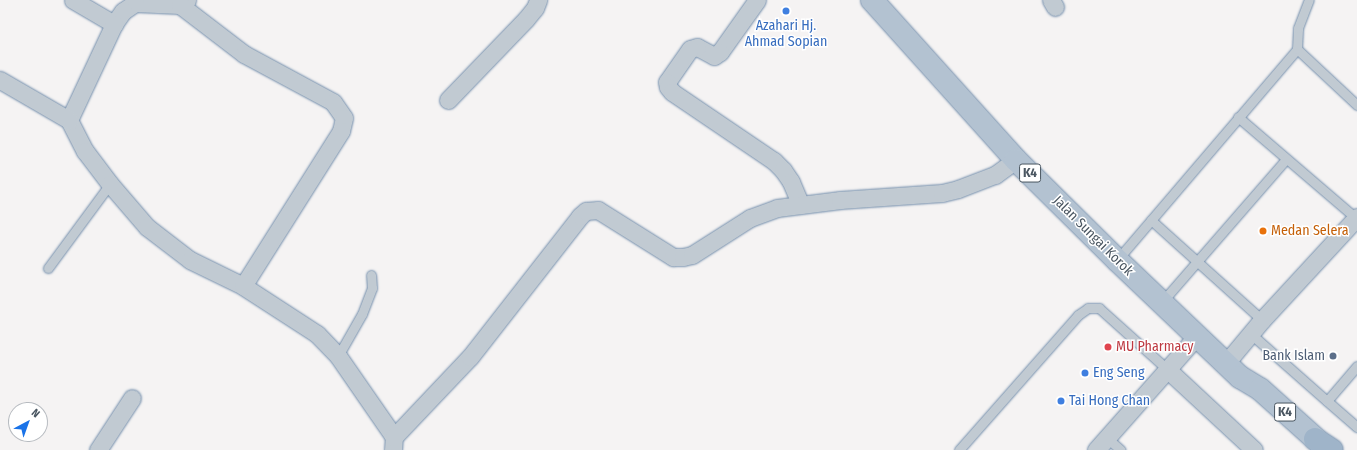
<!DOCTYPE html>
<style>
body{margin:0}
#map{position:relative;width:1357px;height:450px;overflow:hidden;background:#f5f3f3;font-family:"Fira Sans Condensed",sans-serif}
div>[style]{position:absolute}
.roads{filter:drop-shadow(0 0 1px #7690ad) drop-shadow(0 0 1px #7690ad)}
.service>*{height:9px;margin:-4.5px;padding:0 4.5px;transform-origin:4.5px;border-radius:4.5px;background:#c1cad2}
.minor>*{height:17px;margin:-8.5px;padding:0 8.5px;transform-origin:8.5px;border-radius:8.5px;background:#c1cad2}
.primary>*{height:22px;margin:-11px;padding:0 11px;transform-origin:11px;border-radius:11px;background:#b3c2d1}
.trunk>*{height:22px;margin:-11px;padding:0 11px;transform-origin:11px;border-radius:11px;background:#9fb4c9}
.dots>*{width:11px;height:11px;translate:-50% -50%;box-sizing:border-box;border:2px solid #fff;border-radius:50%}
span{translate:-50% -50%;white-space:nowrap;text-align:center;line-height:1.15;-webkit-text-stroke:3px #fff;paint-order:stroke}
.shield-label span{padding:1px 3px;background:#fff;border:1px solid;border-radius:3px;-webkit-text-stroke-width:0}
.shield-label{font-size:13px;color:#4a5661;font-weight:700}
.shop-label{font-size:14px;color:#366cbe}
.left{translate:0 -50%;text-align:left}
.food-label{font-size:14px;color:#c56008}
.street-label{font-size:14px;color:#4a5661}
.health-label{font-size:14px;color:#be3a42}
.service-label{font-size:14px;color:#4e5e75}
.right{translate:-100% -50%;text-align:right}
.north{position:absolute;left:8px;top:402px;width:40px;height:40px;box-sizing:border-box;background:#fff;border:1px solid #b7bbc0;border-radius:50%;rotate:41deg;font-size:11px;font-weight:700;line-height:16px;text-align:center;color:#4a5661}
.north::after{content:'';display:block;margin:auto;width:14px;height:18px;background:#1a73e8;clip-path:polygon(50% 0,100% 100%,50% 72%,0 100%)}
</style>
<div id="map">
<div class="roads">
<div class="service">
<i style="left:1297px;top:49px;width:82px;rotate:43deg"></i>
<i style="left:1238px;top:117px;width:155px;rotate:40.6deg"></i>
<i style="left:1151px;top:220px;width:149px;rotate:42deg"></i>
<i style="left:1117px;top:260px;width:277px;rotate:-49.5deg"></i>
<i style="left:1297px;top:49px;width:21px;rotate:-87deg"></i>
<i style="left:1298px;top:28px;width:30px;rotate:-69deg"></i>
<i style="left:48px;top:268px;width:104px;rotate:-53.6deg"></i>
<i style="left:1161px;top:303px;width:191px;rotate:-49deg"></i>
<i style="left:1251px;top:334px;width:101px;rotate:41.4deg"></i>
<i style="left:338px;top:356px;width:48px;rotate:-60.3deg"></i>
<i style="left:362px;top:314px;width:28px;rotate:-69deg"></i>
<i style="left:372px;top:288px;width:13px;rotate:-94deg"></i>
<i style="left:1357px;top:366px;width:46px;rotate:130.6deg"></i>
<i style="left:1327px;top:401px;width:40px;rotate:41deg"></i>
<i style="left:1107px;top:438px;width:18px;rotate:41deg"></i>
<i style="left:959px;top:450px;width:180px;rotate:-48.6deg"></i>
<i style="left:1078px;top:315px;width:12px;rotate:-35deg"></i>
<i style="left:1088px;top:308px;width:11px"></i>
<i style="left:1099px;top:308px;width:93px;rotate:41.9deg"></i>
</div>
<div class="minor">
<i style="left:73px;top:0;width:48px;rotate:30.3deg"></i>
<i style="left:187px;top:0;width:9px;rotate:144deg"></i>
<i style="left:180px;top:5px;width:45px;rotate:-177.5deg"></i>
<i style="left:135px;top:3px;width:14px;rotate:146deg"></i>
<i style="left:123px;top:11px;width:16px;rotate:125deg"></i>
<i style="left:114px;top:24px;width:106px;rotate:115.1deg"></i>
<i style="left:69px;top:120px;width:35px;rotate:63deg"></i>
<i style="left:85px;top:151px;width:41px;rotate:52.9deg"></i>
<i style="left:110px;top:184px;width:57px;rotate:49.3deg"></i>
<i style="left:147px;top:227px;width:54px;rotate:37.5deg"></i>
<i style="left:190px;top:260px;width:59px;rotate:26.1deg"></i>
<i style="left:243px;top:286px;width:88px;rotate:33deg"></i>
<i style="left:317px;top:334px;width:30px;rotate:46deg"></i>
<i style="left:338px;top:356px;width:98px;rotate:55.3deg"></i>
<i style="left:757px;top:0;width:64px;rotate:125.4deg"></i>
<i style="left:720px;top:52px;width:7px;rotate:146deg"></i>
<i style="left:714px;top:56px;width:19px;rotate:-152deg"></i>
<i style="left:697px;top:47px;width:7px;rotate:164deg"></i>
<i style="left:690px;top:49px;width:40px;rotate:124.9deg"></i>
<i style="left:667px;top:82px;width:5px;rotate:79deg"></i>
<i style="left:668px;top:87px;width:6px;rotate:51deg"></i>
<i style="left:672px;top:92px;width:123px;rotate:34.1deg"></i>
<i style="left:774px;top:161px;width:13px;rotate:45deg"></i>
<i style="left:783px;top:170px;width:14px;rotate:56deg"></i>
<i style="left:791px;top:182px;width:25px;rotate:67deg"></i>
<i style="left:1051px;top:0;width:8px;rotate:60deg"></i>
<i style="left:180px;top:5px;width:81px;rotate:37.4deg"></i>
<i style="left:244px;top:54px;width:101px;rotate:28.3deg"></i>
<i style="left:333px;top:102px;width:19px;rotate:55deg"></i>
<i style="left:344px;top:118px;width:13px;rotate:103deg"></i>
<i style="left:341px;top:131px;width:183px;rotate:122.3deg"></i>
<i style="left:0;top:80px;width:80px;rotate:30.1deg"></i>
<i style="left:448px;top:100px;width:112px;rotate:-46.1deg"></i>
<i style="left:526px;top:19px;width:14px;rotate:-51deg"></i>
<i style="left:535px;top:8px;width:9px;rotate:-69deg"></i>
<i style="left:1226px;top:363px;width:56px;rotate:-50.1deg"></i>
<i style="left:1262px;top:320px;width:140px;rotate:-47.3deg"></i>
<i style="left:1168px;top:370px;width:117px;rotate:42.9deg"></i>
<i style="left:98px;top:450px;width:62px;rotate:-56.8deg"></i>
<i style="left:393px;top:450px;width:13px;rotate:-86deg"></i>
<i style="left:394px;top:437px;width:110px;rotate:-46.5deg"></i>
<i style="left:470px;top:357px;width:179px;rotate:-52deg"></i>
<i style="left:580px;top:216px;width:8px;rotate:-40deg"></i>
<i style="left:586px;top:211px;width:12px;rotate:-5deg"></i>
<i style="left:598px;top:210px;width:89px;rotate:32.1deg"></i>
<i style="left:673px;top:257px;width:10px"></i>
<i style="left:683px;top:257px;width:9px;rotate:-13deg"></i>
<i style="left:692px;top:255px;width:69px;rotate:-32.5deg"></i>
<i style="left:750px;top:218px;width:29px;rotate:-20deg"></i>
<i style="left:777px;top:208px;width:64px;rotate:-7.2deg"></i>
<i style="left:840px;top:200px;width:102px;rotate:-3.9deg"></i>
<i style="left:942px;top:193px;width:16px;rotate:-14deg"></i>
<i style="left:958px;top:189px;width:40px;rotate:-21deg"></i>
<i style="left:995px;top:175px;width:26px;rotate:-36deg"></i>
<i style="left:1096px;top:450px;width:151px;rotate:-48.5deg"></i>
</div>
<div class="primary">
<i style="left:872px;top:0;width:215px;rotate:48deg"></i>
<i style="left:1016px;top:160px;width:142px;rotate:44.7deg"></i>
<i style="left:1117px;top:260px;width:170px;rotate:43.6deg"></i>
<i style="left:1240px;top:377px;width:23px;rotate:31deg"></i>
<i style="left:1260px;top:389px;width:91px;rotate:41.9deg"></i>
</div>
<div class="trunk">
<i style="left:1315px;top:439px;width:20px;rotate:33deg"></i>
</div>
</div>
<div class="dots">
<i style="left:786px;top:11px;background:#3f7fe0"></i>
<i style="left:1263px;top:231px;background:#e8710a"></i>
<i style="left:1108px;top:347px;background:#e0444e"></i>
<i style="left:1333px;top:356px;background:#5c6f8a"></i>
<i style="left:1085px;top:373px;background:#3f7fe0"></i>
<i style="left:1061px;top:401px;background:#3f7fe0"></i>
</div>
<div class="shield-label">
<span style="left:1030px;top:173px">K4</span>
<span style="left:1285px;top:412px">K4</span>
</div>
<div class="shop-label">
<span style="left:786px;top:34px">Azahari Hj.<br>Ahmad Sopian</span>
<span class="left" style="left:1093px;top:373px">Eng Seng</span>
<span class="left" style="left:1069px;top:401px">Tai Hong Chan</span>
</div>
<div class="food-label">
<span class="left" style="left:1271px;top:231px">Medan Selera</span>
</div>
<div class="street-label">
<span style="left:1093px;top:236px;rotate:45deg">Jalan Sungai Korok</span>
</div>
<div class="health-label">
<span class="left" style="left:1116px;top:347px">MU Pharmacy</span>
</div>
<div class="service-label">
<span class="right" style="left:1325px;top:356px">Bank Islam</span>
</div>
<div class="north">N</div>
</div>
